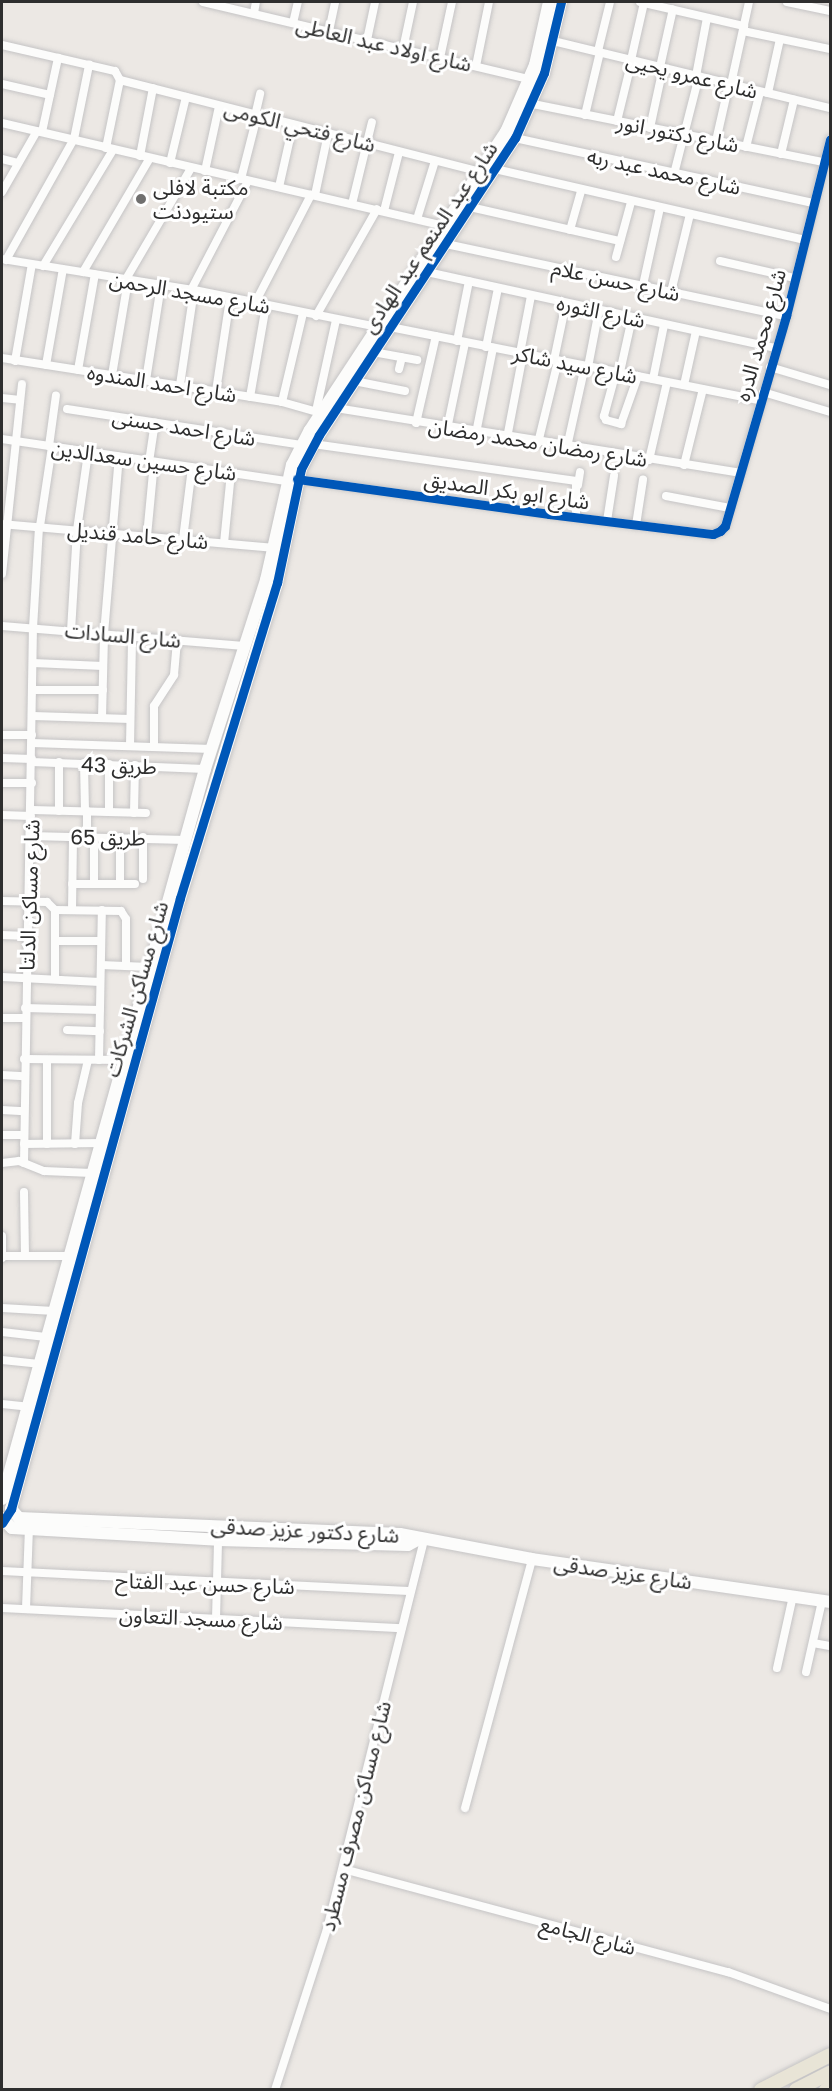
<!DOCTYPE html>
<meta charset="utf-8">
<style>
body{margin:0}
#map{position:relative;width:832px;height:2091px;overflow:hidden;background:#ece8e4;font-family:"Golos Text","Noto Sans Arabic",sans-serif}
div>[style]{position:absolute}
.roads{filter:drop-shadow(0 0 2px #c5c4c5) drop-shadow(0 0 2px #c5c4c5)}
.street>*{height:8px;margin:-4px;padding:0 4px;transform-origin:4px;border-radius:4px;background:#fcfcfb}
.secondary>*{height:12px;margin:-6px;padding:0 6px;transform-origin:6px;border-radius:6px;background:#fcfcfb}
.primary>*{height:14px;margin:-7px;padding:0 7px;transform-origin:7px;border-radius:7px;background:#e8e4d6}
.cycleway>*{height:9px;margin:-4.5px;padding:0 4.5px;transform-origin:4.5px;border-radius:4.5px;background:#0057b8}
.dots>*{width:16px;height:16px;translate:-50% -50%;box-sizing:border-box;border:3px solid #fff;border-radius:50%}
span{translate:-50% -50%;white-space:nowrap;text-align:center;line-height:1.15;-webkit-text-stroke:6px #fff;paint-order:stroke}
.street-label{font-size:21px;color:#2e2e2e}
.poi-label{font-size:21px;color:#2e2e2e}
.left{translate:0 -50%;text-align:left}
.frame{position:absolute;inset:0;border:3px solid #2e2e2e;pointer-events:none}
</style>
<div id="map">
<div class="roads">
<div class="street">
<i style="left:203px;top:2px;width:336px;rotate:13.3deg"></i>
<i style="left:640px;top:2px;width:107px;rotate:13deg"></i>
<i style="left:787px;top:2px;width:44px;rotate:11.8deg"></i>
<i style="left:254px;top:13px;width:11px;rotate:-80deg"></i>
<i style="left:293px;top:23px;width:22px;rotate:-77deg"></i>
<i style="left:329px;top:31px;width:30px;rotate:-78deg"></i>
<i style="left:743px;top:31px;width:89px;rotate:11.7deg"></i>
<i style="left:367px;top:40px;width:39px;rotate:-78deg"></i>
<i style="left:553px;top:41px;width:285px;rotate:13.6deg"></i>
<i style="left:2px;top:45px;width:116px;rotate:13deg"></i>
<i style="left:115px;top:71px;width:10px;rotate:61deg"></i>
<i style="left:403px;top:49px;width:48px;rotate:-78deg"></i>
<i style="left:598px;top:51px;width:50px;rotate:-76.2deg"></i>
<i style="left:440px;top:58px;width:57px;rotate:-77.9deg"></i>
<i style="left:631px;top:60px;width:58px;rotate:-77.2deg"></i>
<i style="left:476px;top:66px;width:65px;rotate:-78.5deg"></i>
<i style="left:660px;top:67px;width:59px;rotate:-77.4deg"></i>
<i style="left:696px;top:76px;width:59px;rotate:-79.3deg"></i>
<i style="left:120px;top:80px;width:372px;rotate:14.3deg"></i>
<i style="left:2px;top:84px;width:49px;rotate:12.9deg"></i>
<i style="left:731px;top:84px;width:84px;rotate:-77.6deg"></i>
<i style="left:768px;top:93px;width:55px;rotate:-77.5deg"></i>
<i style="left:533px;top:104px;width:295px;rotate:11.3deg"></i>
<i style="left:585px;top:115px;width:65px;rotate:-76.6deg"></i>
<i style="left:255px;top:116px;width:23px;rotate:-77deg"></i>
<i style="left:617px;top:121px;width:63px;rotate:-76.2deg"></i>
<i style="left:2px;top:123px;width:456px;rotate:13.1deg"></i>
<i style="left:650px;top:128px;width:61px;rotate:-77.8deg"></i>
<i style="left:42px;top:132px;width:76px;rotate:-77.8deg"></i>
<i style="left:515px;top:138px;width:305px;rotate:12.3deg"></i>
<i style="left:716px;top:141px;width:58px;rotate:-77.2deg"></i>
<i style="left:746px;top:147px;width:57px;rotate:-75.7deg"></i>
<i style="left:106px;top:148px;width:69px;rotate:-78.4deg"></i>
<i style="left:781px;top:154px;width:56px;rotate:-76.5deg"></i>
<i style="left:140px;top:156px;width:69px;rotate:-79.2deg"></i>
<i style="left:2px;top:159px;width:16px;rotate:14deg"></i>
<i style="left:170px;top:163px;width:68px;rotate:-76.4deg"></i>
<i style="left:495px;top:169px;width:317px;rotate:12.9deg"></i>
<i style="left:205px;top:171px;width:66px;rotate:-77.8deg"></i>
<i style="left:674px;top:174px;width:101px;rotate:-75.7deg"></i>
<i style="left:241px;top:179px;width:65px;rotate:-75.7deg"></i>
<i style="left:279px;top:187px;width:64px;rotate:-77.3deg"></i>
<i style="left:2px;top:192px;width:70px;rotate:-60.2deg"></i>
<i style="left:315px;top:195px;width:62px;rotate:-78deg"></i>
<i style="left:352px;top:204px;width:84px;rotate:-76.3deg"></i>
<i style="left:470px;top:207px;width:154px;rotate:12.8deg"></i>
<i style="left:384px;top:211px;width:61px;rotate:-75.7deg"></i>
<i style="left:417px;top:219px;width:61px;rotate:-72.8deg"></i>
<i style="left:570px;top:230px;width:41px;rotate:-74.2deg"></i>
<i style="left:446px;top:244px;width:348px;rotate:12deg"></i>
<i style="left:616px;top:257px;width:57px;rotate:-74.7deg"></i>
<i style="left:2px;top:259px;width:194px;rotate:9.2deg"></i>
<i style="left:194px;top:290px;width:188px;rotate:11.4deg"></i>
<i style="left:6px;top:260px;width:139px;rotate:-60.7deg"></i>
<i style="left:74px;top:139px;width:76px;rotate:-78.5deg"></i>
<i style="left:720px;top:261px;width:77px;rotate:12.8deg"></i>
<i style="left:43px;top:266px;width:135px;rotate:-58.9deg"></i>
<i style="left:83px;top:272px;width:132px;rotate:-59.6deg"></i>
<i style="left:427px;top:272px;width:357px;rotate:12.3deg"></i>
<i style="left:126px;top:279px;width:129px;rotate:-59.6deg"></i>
<i style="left:643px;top:285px;width:79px;rotate:-77.6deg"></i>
<i style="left:191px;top:290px;width:123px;rotate:-62.4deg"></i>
<i style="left:671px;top:292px;width:80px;rotate:-76.3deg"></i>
<i style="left:255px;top:303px;width:122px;rotate:-62.6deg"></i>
<i style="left:316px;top:316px;width:123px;rotate:-60.3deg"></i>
<i style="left:390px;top:327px;width:377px;rotate:11.2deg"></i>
<i style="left:457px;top:341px;width:61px;rotate:-78.7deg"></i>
<i style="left:486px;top:347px;width:60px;rotate:-78.5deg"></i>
<i style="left:373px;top:352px;width:45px;rotate:10.3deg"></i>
<i style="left:520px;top:353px;width:58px;rotate:-79.1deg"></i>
<i style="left:2px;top:358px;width:283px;rotate:8.9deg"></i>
<i style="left:282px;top:402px;width:41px;rotate:15.8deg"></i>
<i style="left:554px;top:360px;width:58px;rotate:-78.1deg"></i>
<i style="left:15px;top:361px;width:98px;rotate:-80.1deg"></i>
<i style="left:46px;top:365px;width:97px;rotate:-80deg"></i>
<i style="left:588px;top:367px;width:58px;rotate:-79.1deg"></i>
<i style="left:770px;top:367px;width:63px;rotate:16.7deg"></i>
<i style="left:399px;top:369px;width:12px;rotate:-76deg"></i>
<i style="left:78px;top:370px;width:97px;rotate:-80deg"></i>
<i style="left:616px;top:372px;width:46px;rotate:105.3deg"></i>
<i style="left:604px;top:416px;width:4px;rotate:63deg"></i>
<i style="left:606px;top:420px;width:16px;rotate:15deg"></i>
<i style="left:621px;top:424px;width:51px;rotate:-70.5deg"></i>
<i style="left:620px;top:372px;width:55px;rotate:-77.5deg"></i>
<i style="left:112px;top:375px;width:96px;rotate:-80.4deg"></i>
<i style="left:653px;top:379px;width:55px;rotate:-78.5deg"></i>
<i style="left:146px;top:380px;width:96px;rotate:-81deg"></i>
<i style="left:354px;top:381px;width:52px;rotate:11.1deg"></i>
<i style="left:180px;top:385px;width:96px;rotate:-81.6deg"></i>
<i style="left:684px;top:385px;width:55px;rotate:-77.5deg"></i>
<i style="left:216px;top:391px;width:94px;rotate:-81.4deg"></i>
<i style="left:763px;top:392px;width:70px;rotate:16.6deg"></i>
<i style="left:250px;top:397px;width:93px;rotate:-80.1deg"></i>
<i style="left:2px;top:398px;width:18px;rotate:6deg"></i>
<i style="left:282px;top:402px;width:91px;rotate:-76.7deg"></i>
<i style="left:336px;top:408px;width:409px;rotate:9.1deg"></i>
<i style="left:67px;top:409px;width:237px;rotate:8.7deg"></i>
<i style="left:316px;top:411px;width:93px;rotate:-77.6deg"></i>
<i style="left:416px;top:423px;width:89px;rotate:-77.1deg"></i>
<i style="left:447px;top:429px;width:88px;rotate:-78.2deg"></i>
<i style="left:476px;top:433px;width:87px;rotate:-78.7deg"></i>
<i style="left:507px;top:438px;width:86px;rotate:-79.2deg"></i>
<i style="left:2px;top:439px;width:287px;rotate:8.4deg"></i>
<i style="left:538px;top:443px;width:84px;rotate:-76.3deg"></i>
<i style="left:313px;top:444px;width:266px;rotate:8deg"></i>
<i style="left:576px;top:481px;width:36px;rotate:90deg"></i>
<i style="left:49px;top:446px;width:51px;rotate:-82.2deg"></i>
<i style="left:567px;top:447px;width:83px;rotate:-77.5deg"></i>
<i style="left:649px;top:460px;width:80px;rotate:-77deg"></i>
<i style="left:149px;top:462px;width:40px;rotate:-81.5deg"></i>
<i style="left:684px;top:465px;width:78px;rotate:-76deg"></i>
<i style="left:297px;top:479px;width:254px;rotate:7.9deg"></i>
<i style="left:549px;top:514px;width:165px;rotate:7deg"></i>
<i style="left:713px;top:534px;width:8px;rotate:-23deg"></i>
<i style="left:720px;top:531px;width:7px;rotate:-45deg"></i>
<i style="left:725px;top:526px;width:219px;rotate:-73.8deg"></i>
<i style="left:786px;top:316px;width:182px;rotate:-76deg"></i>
<i style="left:578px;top:485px;width:13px;rotate:-81deg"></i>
<i style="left:666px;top:496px;width:65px;rotate:10.6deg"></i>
<i style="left:607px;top:521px;width:46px;rotate:-81.2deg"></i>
<i style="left:2px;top:524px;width:273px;rotate:5deg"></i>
<i style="left:636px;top:525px;width:46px;rotate:-81.2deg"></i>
<i style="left:40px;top:526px;width:80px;rotate:-81.4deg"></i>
<i style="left:147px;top:536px;width:74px;rotate:-84.6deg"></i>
<i style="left:183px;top:539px;width:72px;rotate:-82.8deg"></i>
<i style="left:224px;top:543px;width:70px;rotate:-84.3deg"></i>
<i style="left:2px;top:574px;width:191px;rotate:-84deg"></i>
<i style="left:2px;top:626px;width:243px;rotate:4.7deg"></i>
<i style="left:71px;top:631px;width:101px;rotate:-86.6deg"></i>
<i style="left:77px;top:530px;width:78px;rotate:-81.9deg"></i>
<i style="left:33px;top:663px;width:70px;rotate:2.5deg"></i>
<i style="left:33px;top:690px;width:70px"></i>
<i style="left:33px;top:716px;width:97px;rotate:1.8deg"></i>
<i style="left:102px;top:718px;width:84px;rotate:-88.6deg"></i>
<i style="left:104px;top:634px;width:178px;rotate:-85.2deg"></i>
<i style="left:2px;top:735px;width:30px"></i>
<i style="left:32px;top:743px;width:180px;rotate:1.9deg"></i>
<i style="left:130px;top:745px;width:109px;rotate:-88.9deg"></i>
<i style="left:154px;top:745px;width:39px;rotate:-90deg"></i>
<i style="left:154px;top:706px;width:37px;rotate:-57deg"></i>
<i style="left:174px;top:675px;width:35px;rotate:-85deg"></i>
<i style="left:2px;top:758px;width:30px;rotate:2deg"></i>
<i style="left:32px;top:762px;width:173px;rotate:2.3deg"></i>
<i style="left:59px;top:762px;width:49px;rotate:90deg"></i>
<i style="left:84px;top:763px;width:48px;rotate:88.8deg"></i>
<i style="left:2px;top:783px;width:30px"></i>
<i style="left:32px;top:810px;width:114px;rotate:1.5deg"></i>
<i style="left:109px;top:812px;width:48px;rotate:-90deg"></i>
<i style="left:134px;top:813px;width:48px;rotate:-88.8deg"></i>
<i style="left:2px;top:815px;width:29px;rotate:2deg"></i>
<i style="left:31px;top:836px;width:154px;rotate:1.5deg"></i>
<i style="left:87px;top:836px;width:25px;rotate:-90deg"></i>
<i style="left:94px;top:837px;width:47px;rotate:90deg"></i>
<i style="left:120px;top:837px;width:47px;rotate:90deg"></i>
<i style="left:143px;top:837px;width:42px;rotate:90deg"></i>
<i style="left:72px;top:884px;width:63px"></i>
<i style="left:2px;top:901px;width:45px;rotate:1.3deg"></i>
<i style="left:47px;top:902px;width:11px;rotate:45deg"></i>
<i style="left:55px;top:910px;width:66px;rotate:0.9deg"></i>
<i style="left:121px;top:911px;width:9px;rotate:58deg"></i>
<i style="left:126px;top:919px;width:47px;rotate:90deg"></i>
<i style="left:55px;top:910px;width:69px;rotate:90deg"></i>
<i style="left:72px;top:910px;width:74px;rotate:-89.2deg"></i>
<i style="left:2px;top:935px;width:26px;rotate:2deg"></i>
<i style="left:55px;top:941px;width:46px"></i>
<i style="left:101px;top:965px;width:48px;rotate:2.4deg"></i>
<i style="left:2px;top:977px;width:98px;rotate:2.9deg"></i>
<i style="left:25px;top:1008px;width:75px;rotate:1.5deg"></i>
<i style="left:2px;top:1018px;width:22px"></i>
<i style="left:67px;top:1030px;width:33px;rotate:2deg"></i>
<i style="left:24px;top:1059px;width:100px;rotate:0.6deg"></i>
<i style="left:47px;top:1060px;width:84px;rotate:90deg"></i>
<i style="left:99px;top:1060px;width:150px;rotate:-88.9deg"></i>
<i style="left:2px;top:1075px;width:22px;rotate:3deg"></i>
<i style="left:2px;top:1110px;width:22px;rotate:3deg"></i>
<i style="left:2px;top:1135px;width:22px"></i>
<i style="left:24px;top:1144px;width:77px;rotate:-0.7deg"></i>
<i style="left:75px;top:1144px;width:41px;rotate:-85.8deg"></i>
<i style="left:78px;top:1103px;width:44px;rotate:-76.9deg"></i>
<i style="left:2px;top:1163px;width:17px;rotate:-7deg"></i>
<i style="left:19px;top:1161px;width:27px;rotate:22deg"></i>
<i style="left:44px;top:1171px;width:48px;rotate:2.4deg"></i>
<i style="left:24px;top:1163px;width:535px;rotate:-89.04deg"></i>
<i style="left:33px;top:628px;width:102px;rotate:-86.6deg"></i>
<i style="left:24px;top:1192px;width:63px;rotate:89.1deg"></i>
<i style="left:2px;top:1236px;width:22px;rotate:90deg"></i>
<i style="left:2px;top:1256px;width:67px"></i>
<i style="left:2px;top:1308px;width:52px;rotate:3.3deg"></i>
<i style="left:2px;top:1332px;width:44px;rotate:6.5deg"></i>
<i style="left:2px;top:1360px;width:37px;rotate:6deg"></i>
<i style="left:2px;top:1404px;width:29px;rotate:6deg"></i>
<i style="left:2px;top:1571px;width:407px;rotate:2.8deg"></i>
<i style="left:2px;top:1608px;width:400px;rotate:2.9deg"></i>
<i style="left:26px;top:1609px;width:80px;rotate:-87.9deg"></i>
<i style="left:216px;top:1619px;width:79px;rotate:-88.5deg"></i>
<i style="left:813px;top:1643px;width:17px;rotate:10deg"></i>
<i style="left:777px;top:1668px;width:74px;rotate:-77.5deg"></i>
<i style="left:806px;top:1672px;width:73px;rotate:-77.3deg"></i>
<i style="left:465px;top:1808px;width:258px;rotate:-74.9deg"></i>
<i style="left:343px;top:1869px;width:399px;rotate:15deg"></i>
<i style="left:728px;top:1972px;width:109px;rotate:19.9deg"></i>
<i style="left:275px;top:2090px;width:169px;rotate:-72.1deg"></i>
<i style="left:327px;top:1929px;width:401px;rotate:-76deg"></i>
</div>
<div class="secondary">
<i style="left:561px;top:2px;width:73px;rotate:103.5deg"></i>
<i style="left:544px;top:73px;width:71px;rotate:114deg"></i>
<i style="left:515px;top:138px;width:356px;rotate:123.4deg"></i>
<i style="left:319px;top:435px;width:38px;rotate:118deg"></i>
<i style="left:301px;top:469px;width:116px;rotate:101.9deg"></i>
<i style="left:277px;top:583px;width:330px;rotate:107.1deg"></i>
<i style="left:180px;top:898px;width:634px;rotate:105.46deg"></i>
<i style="left:11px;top:1509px;width:12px;rotate:48deg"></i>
<i style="left:19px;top:1518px;width:381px;rotate:2.4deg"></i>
<i style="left:400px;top:1534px;width:134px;rotate:10.7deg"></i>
<i style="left:532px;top:1559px;width:301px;rotate:8.2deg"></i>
<i style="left:2px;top:1499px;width:758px;rotate:-74.46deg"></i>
<i style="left:205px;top:769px;width:199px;rotate:-72.1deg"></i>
<i style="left:266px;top:580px;width:118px;rotate:-77.3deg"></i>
<i style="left:292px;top:465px;width:39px;rotate:-63deg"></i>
<i style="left:310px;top:430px;width:357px;rotate:-56.7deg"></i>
<i style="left:506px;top:132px;width:73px;rotate:-66.6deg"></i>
<i style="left:535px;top:65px;width:65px;rotate:-77.5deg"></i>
<i style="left:2px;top:1518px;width:14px;rotate:45deg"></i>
<i style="left:12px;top:1528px;width:206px;rotate:3.3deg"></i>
<i style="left:218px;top:1540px;width:190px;rotate:1.5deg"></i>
<i style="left:408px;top:1545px;width:10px;rotate:-29deg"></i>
</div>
<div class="primary">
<i style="left:761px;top:2090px;width:77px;rotate:-26.9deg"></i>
<i style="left:796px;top:2090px;width:38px;rotate:-27deg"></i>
<i style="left:826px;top:2090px;width:5px;rotate:-37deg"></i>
</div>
</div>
<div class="cycleway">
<i style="left:297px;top:479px;width:254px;rotate:7.9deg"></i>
<i style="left:549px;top:514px;width:165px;rotate:7deg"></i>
<i style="left:713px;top:534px;width:8px;rotate:-23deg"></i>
<i style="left:720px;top:531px;width:7px;rotate:-45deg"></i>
<i style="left:725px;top:526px;width:219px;rotate:-73.8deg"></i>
<i style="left:786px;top:316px;width:182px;rotate:-76deg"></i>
<i style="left:2px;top:1523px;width:17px;rotate:-57deg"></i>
<i style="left:11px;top:1509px;width:634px;rotate:-74.54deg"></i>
<i style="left:180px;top:898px;width:330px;rotate:-72.9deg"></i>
<i style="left:277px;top:583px;width:116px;rotate:-78.1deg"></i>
<i style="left:301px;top:469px;width:38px;rotate:-62deg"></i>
<i style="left:319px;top:435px;width:356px;rotate:-56.6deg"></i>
<i style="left:515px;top:138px;width:71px;rotate:-66deg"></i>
<i style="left:544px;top:73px;width:73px;rotate:-76.5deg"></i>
</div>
<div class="dots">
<i style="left:141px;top:199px;background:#706f6e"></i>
</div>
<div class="street-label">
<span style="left:384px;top:44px;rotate:13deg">شارع اولاد عبد العاطى</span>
<span style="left:692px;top:75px;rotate:14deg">شارع عمرو يحيى</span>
<span style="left:300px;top:126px;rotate:14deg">شارع فتحي الكومى</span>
<span style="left:678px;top:133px;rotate:11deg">شارع دكتور انور</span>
<span style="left:664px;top:171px;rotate:12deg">شارع محمد عبد ربه</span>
<span style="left:429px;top:237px;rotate:-56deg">شارع عبد المنعم عبد الهادى</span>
<span style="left:616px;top:280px;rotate:12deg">شارع حسن علام</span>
<span style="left:190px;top:292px;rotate:10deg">شارع مسجد الرحمن</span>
<span style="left:601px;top:311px;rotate:12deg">شارع الثوره</span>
<span style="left:760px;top:335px;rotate:-74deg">شارع محمد الدره</span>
<span style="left:575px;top:364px;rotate:11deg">شارع سيد شاكر</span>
<span style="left:162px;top:383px;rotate:9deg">شارع احمد المندوه</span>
<span style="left:184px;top:427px;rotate:9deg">شارع احمد حسنى</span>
<span style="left:538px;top:442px;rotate:9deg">شارع رمضان محمد رمضان</span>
<span style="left:144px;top:460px;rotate:8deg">شارع حسين سعدالدين</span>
<span style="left:507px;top:490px;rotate:8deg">شارع ابو بكر الصديق</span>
<span style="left:138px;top:535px;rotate:5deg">شارع حامد قنديل</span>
<span style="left:123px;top:635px;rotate:5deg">شارع السادات</span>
<span style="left:119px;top:765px;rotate:2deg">طريق 43</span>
<span style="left:108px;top:837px;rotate:1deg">طريق 65</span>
<span style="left:29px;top:895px;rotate:-88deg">شارع مساكن الدلتا</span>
<span style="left:136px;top:989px;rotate:-74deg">شارع مساكن الشركات</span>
<span style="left:305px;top:1530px;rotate:3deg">شارع دكتور عزيز صدقى</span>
<span style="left:623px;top:1572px;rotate:8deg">شارع عزيز صدقى</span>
<span style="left:205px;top:1583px;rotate:2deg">شارع حسن عبد الفتاح</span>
<span style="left:201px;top:1618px;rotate:3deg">شارع مسجد التعاون</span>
<span style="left:355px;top:1816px;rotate:-76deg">شارع مساكن مصرف مسطرد</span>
<span style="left:588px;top:1935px;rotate:15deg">شارع الجامع</span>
</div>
<div class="poi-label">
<span class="left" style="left:153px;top:199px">مكتبة لافلى<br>ستيودنت</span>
</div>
<div class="frame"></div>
</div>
